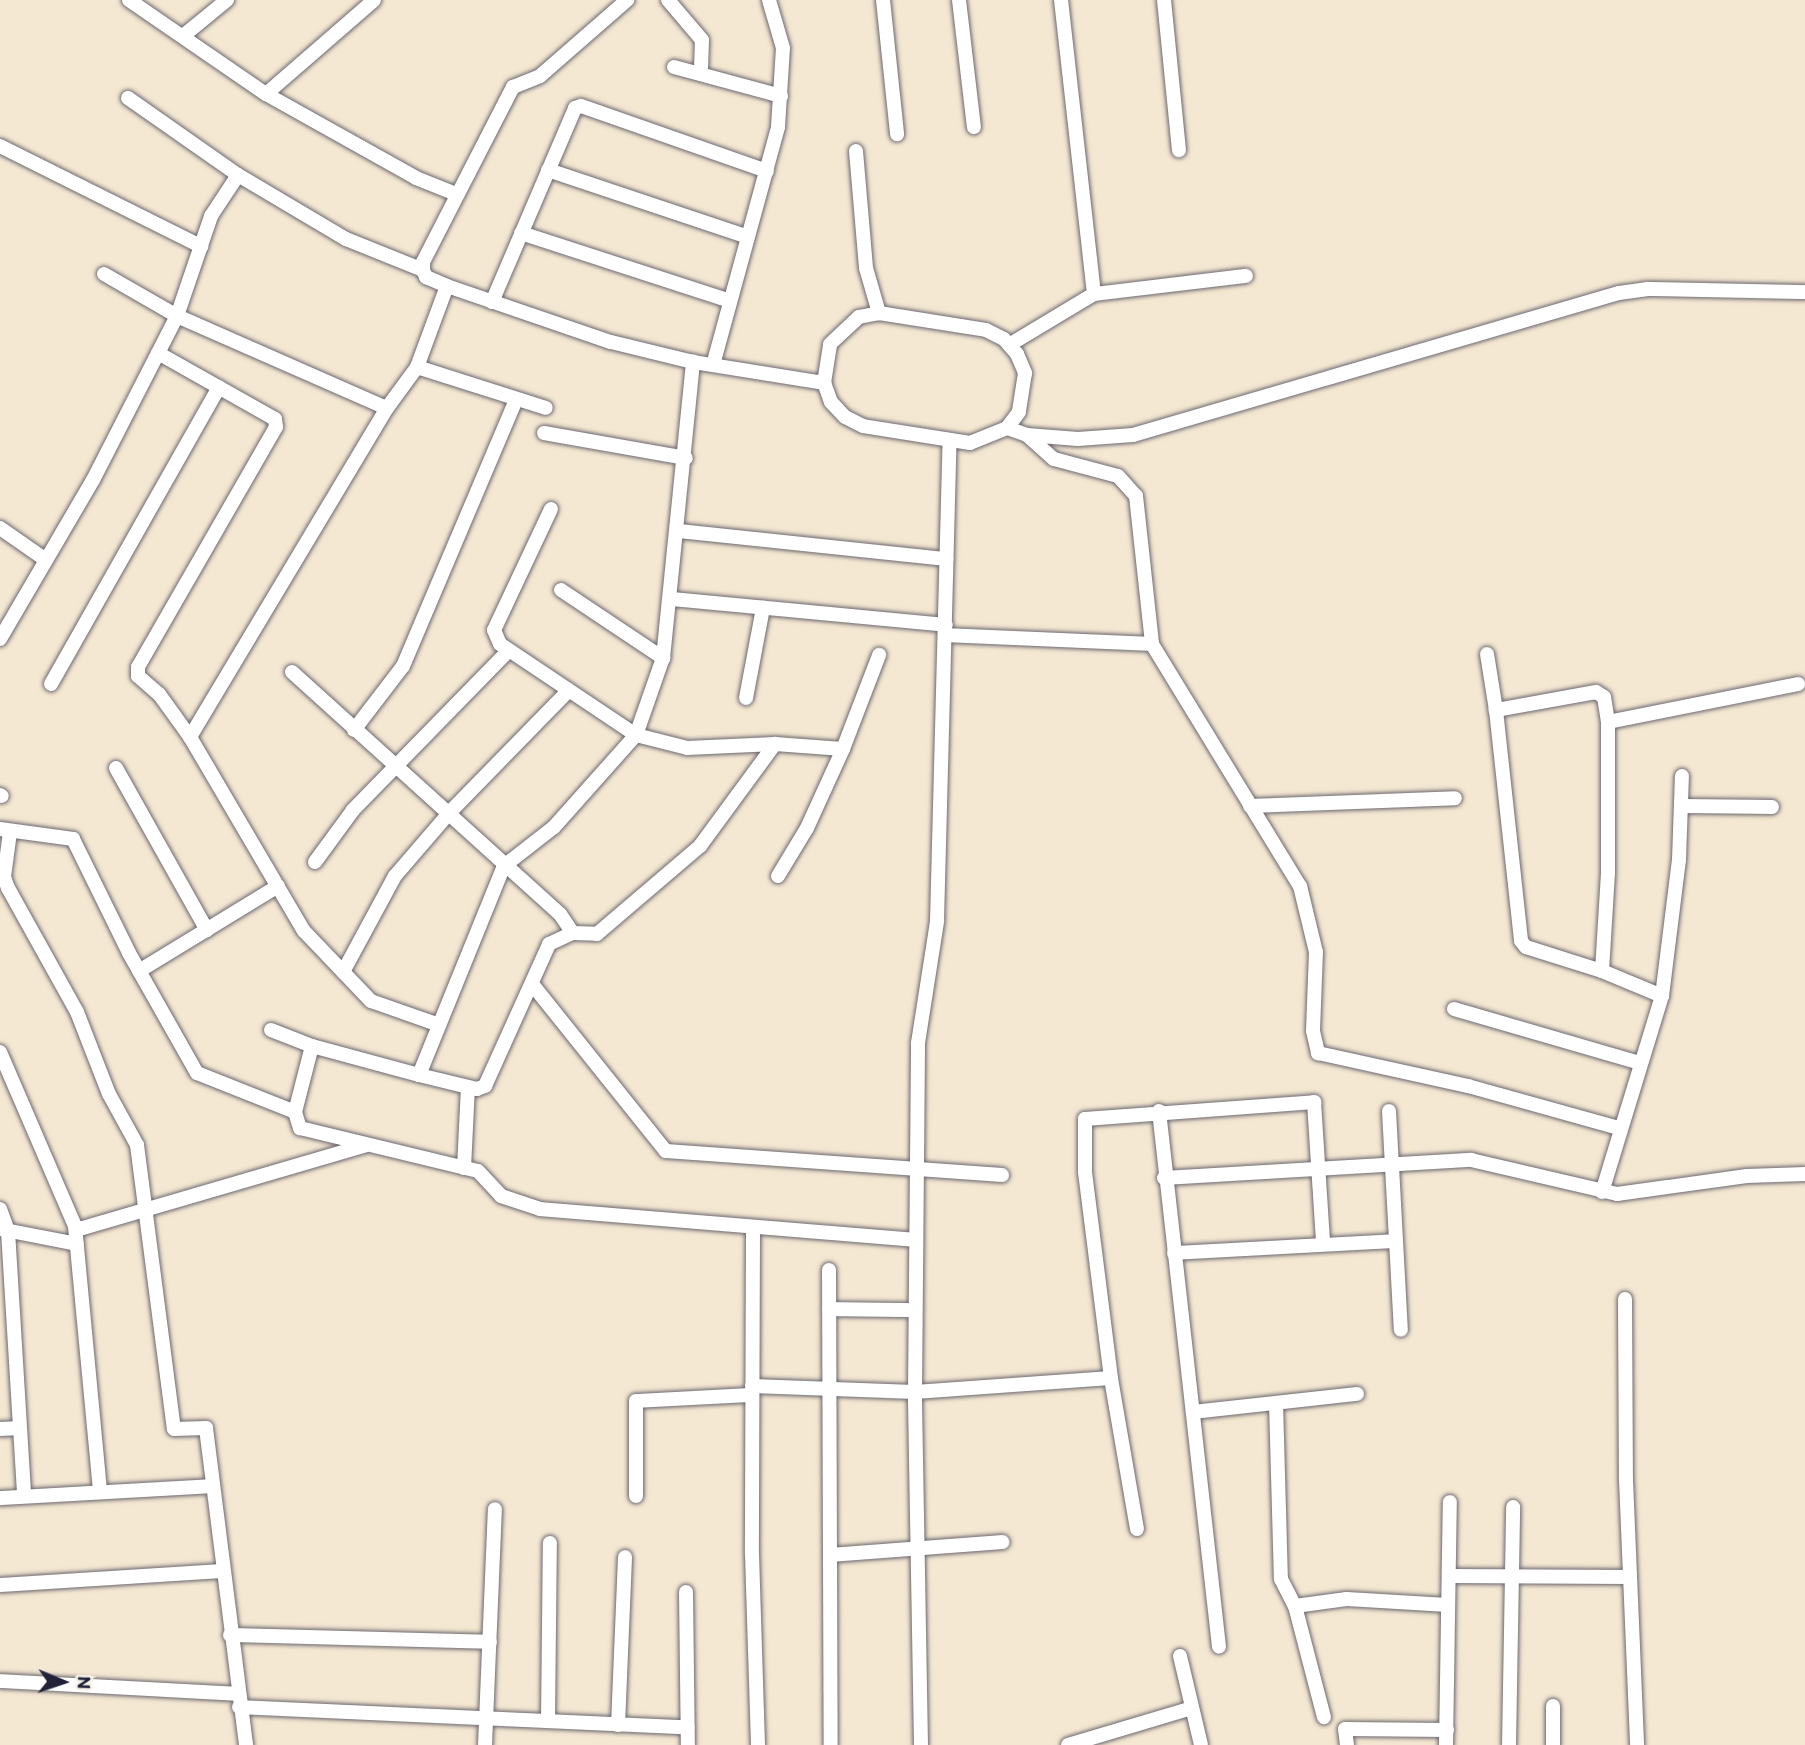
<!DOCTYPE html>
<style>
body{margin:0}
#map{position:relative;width:1805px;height:1745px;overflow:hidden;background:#f4e8d2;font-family:Itim,sans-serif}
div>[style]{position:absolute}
.roads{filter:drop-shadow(0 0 2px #6c6770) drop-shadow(0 0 2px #6c6770)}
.minor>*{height:14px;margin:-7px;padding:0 7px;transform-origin:7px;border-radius:7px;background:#fff}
span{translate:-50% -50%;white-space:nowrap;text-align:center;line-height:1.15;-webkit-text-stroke:6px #f7f3e8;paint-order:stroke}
.north{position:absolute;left:28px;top:1647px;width:70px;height:70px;-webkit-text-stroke:5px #f7f3e8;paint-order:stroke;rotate:92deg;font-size:19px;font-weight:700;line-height:28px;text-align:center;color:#22223b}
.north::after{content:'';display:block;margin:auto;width:24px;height:32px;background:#22223b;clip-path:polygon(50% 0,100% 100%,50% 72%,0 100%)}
</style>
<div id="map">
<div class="roads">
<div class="minor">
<i style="left:129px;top:0;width:166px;rotate:34.5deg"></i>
<i style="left:266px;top:94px;width:172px;rotate:29.2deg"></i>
<i style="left:416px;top:178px;width:43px;rotate:21.8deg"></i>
<i style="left:668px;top:0;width:52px;rotate:49.6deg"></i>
<i style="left:702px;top:40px;width:34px;rotate:92deg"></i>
<i style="left:883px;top:0;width:135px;rotate:84deg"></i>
<i style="left:959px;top:0;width:128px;rotate:83.3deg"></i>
<i style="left:1164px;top:0;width:151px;rotate:84.3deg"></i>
<i style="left:183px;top:36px;width:57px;rotate:-39.3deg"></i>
<i style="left:674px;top:67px;width:111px;rotate:15.2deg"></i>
<i style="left:266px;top:94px;width:143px;rotate:-41deg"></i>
<i style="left:128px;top:98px;width:134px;rotate:35deg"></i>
<i style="left:238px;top:175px;width:126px;rotate:30.7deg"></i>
<i style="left:346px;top:239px;width:83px;rotate:21.9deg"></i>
<i style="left:423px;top:270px;width:8px;rotate:67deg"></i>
<i style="left:426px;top:277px;width:23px;rotate:23deg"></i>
<i style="left:447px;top:286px;width:173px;rotate:18.9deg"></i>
<i style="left:611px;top:342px;width:84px;rotate:13.7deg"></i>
<i style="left:693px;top:362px;width:133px;rotate:9.1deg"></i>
<i style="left:0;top:146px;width:225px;rotate:26.5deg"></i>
<i style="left:856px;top:151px;width:117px;rotate:85.1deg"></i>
<i style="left:866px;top:268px;width:47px;rotate:73.9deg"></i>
<i style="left:548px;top:170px;width:208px;rotate:18.5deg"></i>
<i style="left:521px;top:233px;width:220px;rotate:18deg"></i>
<i style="left:423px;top:270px;width:8px;rotate:-90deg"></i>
<i style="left:423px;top:262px;width:197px;rotate:-62.8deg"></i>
<i style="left:513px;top:87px;width:29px;rotate:-22deg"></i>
<i style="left:540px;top:76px;width:116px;rotate:-41.1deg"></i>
<i style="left:104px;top:274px;width:84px;rotate:29.9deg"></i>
<i style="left:177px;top:316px;width:229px;rotate:23.7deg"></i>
<i style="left:1094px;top:294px;width:153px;rotate:-6.8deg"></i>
<i style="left:492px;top:302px;width:211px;rotate:-66.8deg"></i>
<i style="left:575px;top:108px;width:6px;rotate:-18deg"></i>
<i style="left:581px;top:106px;width:197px;rotate:19.3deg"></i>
<i style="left:879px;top:313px;width:108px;rotate:9deg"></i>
<i style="left:986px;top:330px;width:20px;rotate:27deg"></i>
<i style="left:1004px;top:339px;width:20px;rotate:49deg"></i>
<i style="left:1017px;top:354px;width:21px;rotate:67deg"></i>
<i style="left:1025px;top:373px;width:39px;rotate:99deg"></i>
<i style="left:1019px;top:412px;width:20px;rotate:127deg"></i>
<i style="left:1007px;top:428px;width:40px;rotate:158deg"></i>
<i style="left:970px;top:443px;width:108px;rotate:-171deg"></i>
<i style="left:863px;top:426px;width:20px;rotate:-153deg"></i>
<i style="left:845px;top:417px;width:21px;rotate:-133deg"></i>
<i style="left:831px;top:402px;width:20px;rotate:-110deg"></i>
<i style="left:824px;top:383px;width:39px;rotate:-81deg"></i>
<i style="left:830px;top:344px;width:40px;rotate:-43deg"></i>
<i style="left:859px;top:317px;width:20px;rotate:-11deg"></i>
<i style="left:1009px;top:345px;width:99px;rotate:-31deg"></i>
<i style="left:1094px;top:294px;width:296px;rotate:-96.4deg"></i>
<i style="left:158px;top:353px;width:134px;rotate:29.4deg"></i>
<i style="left:275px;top:419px;width:8px;rotate:83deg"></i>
<i style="left:276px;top:427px;width:277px;rotate:119.9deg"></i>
<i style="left:138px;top:667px;width:9px;rotate:90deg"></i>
<i style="left:138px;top:676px;width:28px;rotate:41deg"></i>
<i style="left:159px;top:694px;width:53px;rotate:54.2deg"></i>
<i style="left:190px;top:737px;width:225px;rotate:59.6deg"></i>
<i style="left:304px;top:931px;width:97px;rotate:46.3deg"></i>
<i style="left:371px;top:1001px;width:72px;rotate:19.4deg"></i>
<i style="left:713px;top:365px;width:247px;rotate:-74.7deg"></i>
<i style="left:778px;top:127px;width:79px;rotate:-86.4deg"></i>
<i style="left:783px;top:48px;width:50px;rotate:-106.3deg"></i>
<i style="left:417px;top:367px;width:135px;rotate:17.6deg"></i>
<i style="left:1007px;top:428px;width:21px;rotate:19deg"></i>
<i style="left:1027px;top:435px;width:51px;rotate:4.5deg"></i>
<i style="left:1078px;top:439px;width:55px;rotate:-4.2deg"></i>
<i style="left:1133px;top:435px;width:506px;rotate:-16.29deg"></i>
<i style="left:1619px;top:293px;width:29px;rotate:-8deg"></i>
<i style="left:1648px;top:289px;width:157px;rotate:1.1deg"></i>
<i style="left:544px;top:433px;width:144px;rotate:10deg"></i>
<i style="left:1027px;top:435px;width:36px;rotate:42deg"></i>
<i style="left:1054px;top:459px;width:66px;rotate:14.9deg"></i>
<i style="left:1118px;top:476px;width:27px;rotate:48deg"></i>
<i style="left:1136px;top:496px;width:149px;rotate:83.8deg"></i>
<i style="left:1152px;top:644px;width:284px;rotate:58.6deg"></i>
<i style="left:1300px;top:886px;width:68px;rotate:76.4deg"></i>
<i style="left:1316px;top:952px;width:79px;rotate:92.2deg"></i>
<i style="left:1313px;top:1031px;width:23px;rotate:77deg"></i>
<i style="left:1318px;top:1053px;width:154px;rotate:12.4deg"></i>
<i style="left:1468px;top:1086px;width:156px;rotate:15.6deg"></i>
<i style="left:551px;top:509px;width:134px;rotate:115.2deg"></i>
<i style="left:494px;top:630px;width:15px;rotate:67deg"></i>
<i style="left:500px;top:644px;width:164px;rotate:33.8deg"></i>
<i style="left:636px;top:735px;width:53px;rotate:14.3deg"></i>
<i style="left:687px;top:748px;width:88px;rotate:-2.6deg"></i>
<i style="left:775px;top:744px;width:68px;rotate:4.2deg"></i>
<i style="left:0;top:528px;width:56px;rotate:34.8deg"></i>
<i style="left:679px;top:531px;width:269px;rotate:6deg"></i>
<i style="left:561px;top:590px;width:123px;rotate:33.7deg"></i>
<i style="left:672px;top:599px;width:275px;rotate:5.4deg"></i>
<i style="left:945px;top:635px;width:207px;rotate:2.5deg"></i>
<i style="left:0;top:639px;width:184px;rotate:-59.7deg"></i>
<i style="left:93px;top:480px;width:184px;rotate:-62.9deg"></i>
<i style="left:177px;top:316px;width:106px;rotate:-71.2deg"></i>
<i style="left:211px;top:216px;width:49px;rotate:-56.6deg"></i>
<i style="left:1487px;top:654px;width:57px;rotate:80.9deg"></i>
<i style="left:292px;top:672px;width:361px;rotate:42.1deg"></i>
<i style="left:560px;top:914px;width:23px;rotate:56deg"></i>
<i style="left:51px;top:684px;width:341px;rotate:-60.5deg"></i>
<i style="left:746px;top:698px;width:92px;rotate:-79.3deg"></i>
<i style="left:1608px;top:722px;width:194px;rotate:-11.3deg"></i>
<i style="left:354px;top:730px;width:81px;rotate:-52.6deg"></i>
<i style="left:403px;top:666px;width:289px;rotate:-67deg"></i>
<i style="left:190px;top:737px;width:383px;rotate:-59.1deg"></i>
<i style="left:387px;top:408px;width:51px;rotate:-53.8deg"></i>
<i style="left:417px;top:367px;width:86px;rotate:-69.7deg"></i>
<i style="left:116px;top:768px;width:186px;rotate:60.7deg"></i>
<i style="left:0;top:795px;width:2px;rotate:27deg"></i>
<i style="left:1250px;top:806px;width:205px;rotate:-2.2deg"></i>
<i style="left:1681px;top:806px;width:91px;rotate:0.6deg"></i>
<i style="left:0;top:829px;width:74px;rotate:7.8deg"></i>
<i style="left:73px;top:839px;width:127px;rotate:63.8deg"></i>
<i style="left:129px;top:953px;width:138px;rotate:60.5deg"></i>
<i style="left:197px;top:1073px;width:105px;rotate:21.7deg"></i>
<i style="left:10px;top:832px;width:45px;rotate:97.6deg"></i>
<i style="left:4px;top:877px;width:12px;rotate:70deg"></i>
<i style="left:8px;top:888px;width:142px;rotate:60.9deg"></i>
<i style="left:77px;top:1012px;width:88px;rotate:68.7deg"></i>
<i style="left:109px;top:1094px;width:58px;rotate:61.2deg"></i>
<i style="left:137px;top:1145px;width:286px;rotate:82.6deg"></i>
<i style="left:174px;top:1429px;width:32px;rotate:-2deg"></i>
<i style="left:206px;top:1428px;width:320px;rotate:82.8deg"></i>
<i style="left:315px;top:862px;width:64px;rotate:-53.8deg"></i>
<i style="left:353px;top:810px;width:223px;rotate:-45.7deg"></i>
<i style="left:778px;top:876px;width:56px;rotate:-58.9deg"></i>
<i style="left:807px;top:828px;width:87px;rotate:-65.5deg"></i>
<i style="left:843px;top:749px;width:101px;rotate:-69deg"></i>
<i style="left:139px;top:971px;width:163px;rotate:-31.4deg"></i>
<i style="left:1602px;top:971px;width:98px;rotate:-86.5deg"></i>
<i style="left:1608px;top:873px;width:151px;rotate:-90deg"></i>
<i style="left:1608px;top:722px;width:25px;rotate:-99deg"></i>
<i style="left:1604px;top:697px;width:9px;rotate:-148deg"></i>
<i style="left:1596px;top:692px;width:102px;rotate:169.8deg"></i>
<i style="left:1496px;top:710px;width:232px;rotate:83.8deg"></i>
<i style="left:1521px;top:941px;width:8px;rotate:50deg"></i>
<i style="left:1526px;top:947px;width:80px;rotate:17.5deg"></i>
<i style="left:1602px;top:971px;width:65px;rotate:22.6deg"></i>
<i style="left:343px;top:972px;width:109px;rotate:-61.6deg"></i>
<i style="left:395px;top:876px;width:84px;rotate:-49.3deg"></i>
<i style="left:450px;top:812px;width:170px;rotate:-45.7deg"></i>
<i style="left:532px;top:984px;width:214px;rotate:51.3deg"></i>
<i style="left:666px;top:1151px;width:337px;rotate:4.1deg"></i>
<i style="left:1454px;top:1009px;width:194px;rotate:16.2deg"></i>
<i style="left:271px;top:1030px;width:44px;rotate:21.3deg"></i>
<i style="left:312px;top:1046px;width:111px;rotate:15.2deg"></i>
<i style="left:419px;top:1075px;width:60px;rotate:13.6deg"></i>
<i style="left:477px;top:1089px;width:9px;rotate:-21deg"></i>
<i style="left:485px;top:1086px;width:156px;rotate:-65.7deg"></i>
<i style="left:549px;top:944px;width:26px;rotate:-25deg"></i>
<i style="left:573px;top:933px;width:24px;rotate:2deg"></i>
<i style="left:597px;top:934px;width:135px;rotate:-40.5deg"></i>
<i style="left:700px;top:846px;width:127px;rotate:-53.7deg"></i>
<i style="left:312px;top:1046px;width:68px;rotate:104.4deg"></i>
<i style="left:295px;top:1112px;width:17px;rotate:73deg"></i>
<i style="left:300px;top:1128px;width:183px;rotate:13.6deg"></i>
<i style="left:478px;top:1171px;width:34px;rotate:47deg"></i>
<i style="left:501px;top:1196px;width:41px;rotate:18.4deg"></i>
<i style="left:540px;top:1209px;width:377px;rotate:4.7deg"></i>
<i style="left:0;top:1052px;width:189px;rotate:66.7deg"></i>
<i style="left:75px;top:1226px;width:267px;rotate:84.6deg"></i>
<i style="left:419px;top:1075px;width:226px;rotate:-67.9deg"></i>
<i style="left:504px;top:866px;width:63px;rotate:-38deg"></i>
<i style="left:554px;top:827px;width:123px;rotate:-48.3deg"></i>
<i style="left:636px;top:735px;width:82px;rotate:-70.7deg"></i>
<i style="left:663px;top:658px;width:298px;rotate:-84.2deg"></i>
<i style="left:1159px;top:1111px;width:539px;rotate:83.61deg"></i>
<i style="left:1389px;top:1111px;width:219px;rotate:86.9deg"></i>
<i style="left:464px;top:1168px;width:81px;rotate:-87.2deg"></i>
<i style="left:1164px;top:1178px;width:308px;rotate:-3.4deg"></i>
<i style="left:1471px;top:1160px;width:150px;rotate:13.1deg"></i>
<i style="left:1617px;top:1194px;width:131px;rotate:-7.9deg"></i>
<i style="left:1747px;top:1176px;width:58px;rotate:-2deg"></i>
<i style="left:1602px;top:1192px;width:205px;rotate:-73deg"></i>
<i style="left:1662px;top:996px;width:137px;rotate:-82.9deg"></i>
<i style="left:1679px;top:860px;width:84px;rotate:-88deg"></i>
<i style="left:0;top:1209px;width:23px;rotate:70deg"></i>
<i style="left:8px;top:1231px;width:265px;rotate:86.5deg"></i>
<i style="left:0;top:1229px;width:78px;rotate:11deg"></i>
<i style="left:753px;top:1229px;width:325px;rotate:90.2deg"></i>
<i style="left:752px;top:1554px;width:191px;rotate:88.2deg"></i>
<i style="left:76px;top:1230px;width:302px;rotate:-16.3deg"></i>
<i style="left:1174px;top:1253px;width:222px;rotate:-3.1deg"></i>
<i style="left:829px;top:1270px;width:475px;rotate:89.8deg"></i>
<i style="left:1625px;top:1299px;width:181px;rotate:89.7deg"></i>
<i style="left:1626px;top:1480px;width:265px;rotate:87.6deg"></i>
<i style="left:829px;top:1309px;width:86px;rotate:0.7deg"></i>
<i style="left:752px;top:1386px;width:163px;rotate:2.1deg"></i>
<i style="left:915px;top:1392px;width:196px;rotate:-4.1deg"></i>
<i style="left:1276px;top:1403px;width:176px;rotate:88.4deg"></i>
<i style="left:1281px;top:1579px;width:30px;rotate:63deg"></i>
<i style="left:1295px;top:1606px;width:115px;rotate:75.4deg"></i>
<i style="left:1193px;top:1412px;width:165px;rotate:-6.3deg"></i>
<i style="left:0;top:1429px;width:20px;rotate:-3deg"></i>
<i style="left:636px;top:1496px;width:95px;rotate:-90deg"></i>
<i style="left:636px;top:1401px;width:116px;rotate:-3deg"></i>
<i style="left:0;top:1498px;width:212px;rotate:-3.2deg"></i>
<i style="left:1137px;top:1529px;width:153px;rotate:-99.8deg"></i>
<i style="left:1111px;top:1378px;width:208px;rotate:-97.2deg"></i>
<i style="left:1085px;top:1172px;width:53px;rotate:-90deg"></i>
<i style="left:1085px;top:1119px;width:230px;rotate:-4.2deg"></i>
<i style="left:1314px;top:1102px;width:139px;rotate:86.3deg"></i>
<i style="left:830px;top:1555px;width:173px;rotate:-4.3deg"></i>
<i style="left:1449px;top:1576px;width:180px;rotate:0.3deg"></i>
<i style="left:0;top:1585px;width:223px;rotate:-3.6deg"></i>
<i style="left:686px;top:1592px;width:153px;rotate:89.3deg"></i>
<i style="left:1295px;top:1606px;width:52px;rotate:-7.7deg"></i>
<i style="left:1347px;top:1599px;width:101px;rotate:3.4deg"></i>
<i style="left:230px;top:1635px;width:260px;rotate:1.5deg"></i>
<i style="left:1180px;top:1656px;width:91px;rotate:76.7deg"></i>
<i style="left:0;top:1681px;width:238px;rotate:3.1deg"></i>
<i style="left:1553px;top:1706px;width:39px;rotate:90deg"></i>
<i style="left:239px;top:1707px;width:449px;rotate:2.6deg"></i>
<i style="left:548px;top:1721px;width:178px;rotate:-89.4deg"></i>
<i style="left:618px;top:1725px;width:168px;rotate:-87.6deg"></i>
<i style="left:485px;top:1745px;width:236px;rotate:-87.6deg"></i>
<i style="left:921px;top:1745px;width:353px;rotate:-91deg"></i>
<i style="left:915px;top:1392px;width:349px;rotate:-89.5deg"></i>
<i style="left:918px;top:1043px;width:123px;rotate:-81.1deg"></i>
<i style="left:937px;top:921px;width:481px;rotate:-88.5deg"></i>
<i style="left:1068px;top:1745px;width:129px;rotate:-16.6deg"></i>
<i style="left:1347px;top:1745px;width:16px;rotate:-97deg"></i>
<i style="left:1345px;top:1729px;width:102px;rotate:0.6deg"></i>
<i style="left:1446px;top:1745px;width:243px;rotate:-89.1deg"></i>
<i style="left:1509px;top:1745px;width:238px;rotate:-89deg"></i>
</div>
</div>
<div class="north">N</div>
</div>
